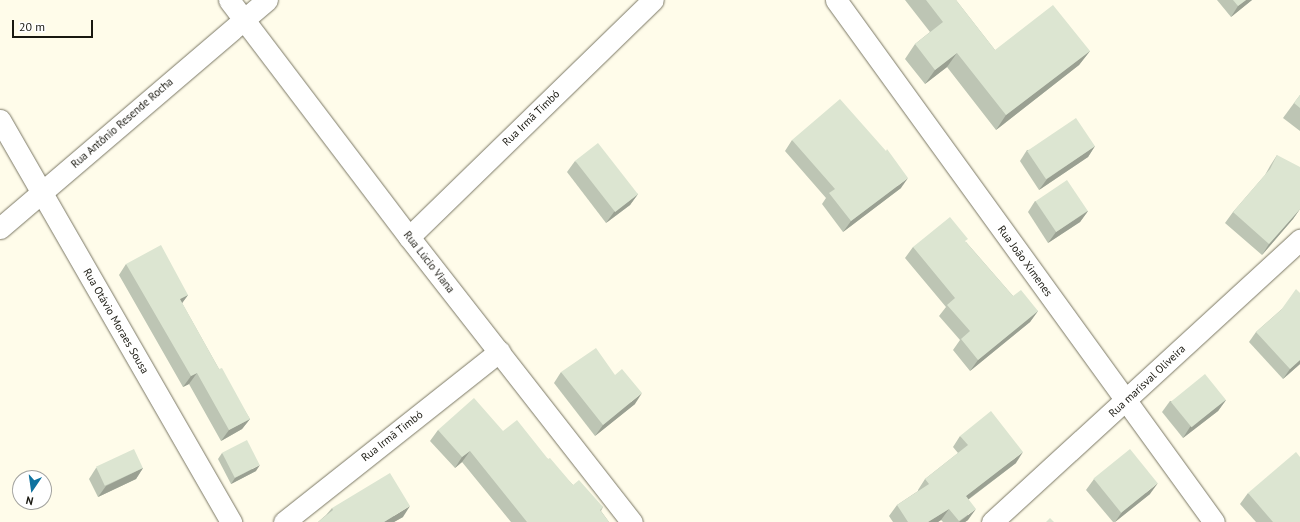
<!DOCTYPE html>
<meta charset="utf-8">
<style>
body{margin:0}
#map{position:relative;width:1300px;height:522px;overflow:hidden;background:#fffcea;font-family:"PT Sans",sans-serif}
div>[style]{position:absolute}
.roads{filter:drop-shadow(0 0 1px #7a7764) drop-shadow(0 0 1px #7a7764)}
.minor>*{height:21px;margin:-10.5px;padding:0 10.5px;transform-origin:10.5px;border-radius:10.5px;background:#fff}
.wall>*{inset:0;background:#bdc5b4}
.shaded-wall>*{inset:0;background:#9aa092}
.building>*{inset:0;background:#dce5d1;transform-origin:0 0}
span{translate:-50% -50%;white-space:nowrap;text-align:center;line-height:1.15;-webkit-text-stroke:3px #fff;paint-order:stroke}
.street-label{font-size:11px;color:#191810}
.north{position:absolute;left:12px;top:470px;width:40px;height:40px;box-sizing:border-box;background:#fff;border:1px solid #a3a39f;border-radius:50%;rotate:193deg;font-size:11px;font-weight:700;line-height:16px;text-align:center;color:#191810}
.north::after{content:'';display:block;margin:auto;width:14px;height:18px;background:#0e729f;clip-path:polygon(50% 0,100% 100%,50% 72%,0 100%)}
.scale{position:absolute;left:12px;top:20px;width:81px;height:18px;box-sizing:border-box;border:2px solid #191810;border-top:0;padding-left:5px;font-size:12px;line-height:14px;white-space:nowrap;color:#191810;-webkit-text-stroke:3px #fff;paint-order:stroke}
</style>
<div id="map">
<div class="roads">
<div class="minor">
<i style="left:229px;top:0;width:298px;rotate:52.8deg"></i>
<i style="left:409px;top:237px;width:362px;rotate:52deg"></i>
<i style="left:836px;top:0;width:644px;rotate:54.09deg"></i>
<i style="left:0;top:120px;width:464px;rotate:60.1deg"></i>
<i style="left:0;top:228px;width:351px;rotate:-40.5deg"></i>
<i style="left:409px;top:237px;width:340px;rotate:-44.2deg"></i>
<i style="left:284px;top:522px;width:275px;rotate:-38.4deg"></i>
<i style="left:992px;top:522px;width:418px;rotate:-42.5deg"></i>
</div>
</div>
<div class="wall">
<i style="clip-path:polygon(905px 0,956px 0,995px 50px,1090px 51px,1079px 65px,996px 130px,947px 67px,925px 84px,905px 59px,915px 44px,930px 32px)"></i>
<i style="clip-path:polygon(1217px 0,1252px 0,1231px 17px)"></i>
<i style="clip-path:polygon(1300px 95px,1300px 131px,1283px 118px,1294px 103px)"></i>
<i style="clip-path:polygon(792px 140px,901px 188px,843px 232px,822px 204px,826px 198px,785px 151px)"></i>
<i style="clip-path:polygon(1095px 146px,1088px 157px,1039px 190px,1020px 161px,1027px 150px)"></i>
<i style="clip-path:polygon(1277px 155px,1300px 209px,1293px 219px,1262px 255px,1225px 223px,1233px 212px,1265px 175px,1270px 166px)"></i>
<i style="clip-path:polygon(575px 161px,638px 194px,630px 205px,606px 223px,567px 172px)"></i>
<i style="clip-path:polygon(1035px 201px,1088px 211px,1080px 222px,1048px 243px,1028px 212px)"></i>
<i style="clip-path:polygon(966px 242px,1013px 296px,1038px 311px,1030px 322px,970px 371px,953px 350px,960px 340px,939px 316px,946px 307px,905px 258px,913px 247px)"></i>
<i style="clip-path:polygon(126px 264px,188px 295px,182px 303px,219px 369px,250px 419px,242px 429px,221px 441px,189px 384px,183px 387px,119px 275px)"></i>
<i style="clip-path:polygon(1300px 293px,1300px 364px,1283px 379px,1249px 342px,1256px 332px)"></i>
<i style="clip-path:polygon(561px 372px,635px 404px,595px 436px,554px 383px)"></i>
<i style="clip-path:polygon(1226px 400px,1218px 411px,1183px 438px,1162px 412px,1170px 401px)"></i>
<i style="clip-path:polygon(438px 430px,503px 431px,548px 459px,573px 485px,603px 507px,601px 511px,609px 522px,511px 522px,462px 462px,455px 468px,430px 441px)"></i>
<i style="clip-path:polygon(960px 436px,1016px 463px,968px 500px,968px 520px,965px 522px,943px 522px,941px 520px,938px 522px,893px 522px,889px 516px,897px 505px,918px 491px,918px 490px,925px 479px,958px 453px,953px 447px)"></i>
<i style="clip-path:polygon(222px 453px,256px 471px,231px 484px,218px 459px)"></i>
<i style="clip-path:polygon(96px 468px,143px 468px,136px 479px,98px 497px,89px 479px)"></i>
<i style="clip-path:polygon(1094px 479px,1150px 494px,1115px 522px,1113px 522px,1086px 490px)"></i>
<i style="clip-path:polygon(1248px 493px,1300px 522px,1256px 522px,1240px 504px)"></i>
<i style="clip-path:polygon(332px 508px,403px 517px,394px 522px,318px 522px,326px 515px)"></i>
</div>
<div class="shaded-wall">
<i style="clip-path:polygon(1246px 0,1252px 0,1231px 17px,1238px 6px)"></i>
<i style="clip-path:polygon(1090px 51px,1079px 65px,996px 130px,1006px 115px)"></i>
<i style="clip-path:polygon(957px 53px,947px 67px,925px 84px,935px 70px)"></i>
<i style="clip-path:polygon(1095px 146px,1088px 157px,1039px 190px,1047px 179px)"></i>
<i style="clip-path:polygon(908px 178px,901px 188px,843px 232px,851px 221px)"></i>
<i style="clip-path:polygon(638px 194px,630px 205px,606px 223px,614px 212px)"></i>
<i style="clip-path:polygon(1300px 209px,1293px 219px,1262px 255px,1269px 244px)"></i>
<i style="clip-path:polygon(1088px 211px,1080px 222px,1048px 243px,1056px 232px)"></i>
<i style="clip-path:polygon(188px 295px,180px 306px,180px 299px)"></i>
<i style="clip-path:polygon(1038px 311px,1030px 322px,970px 371px,978px 360px)"></i>
<i style="clip-path:polygon(1300px 360px,1300px 364px,1283px 379px,1290px 369px)"></i>
<i style="clip-path:polygon(197px 373px,189px 384px,183px 387px,191px 376px)"></i>
<i style="clip-path:polygon(642px 393px,635px 404px,595px 436px,603px 425px)"></i>
<i style="clip-path:polygon(1226px 400px,1218px 411px,1183px 438px,1190px 427px)"></i>
<i style="clip-path:polygon(250px 419px,242px 429px,221px 441px,229px 430px)"></i>
<i style="clip-path:polygon(470px 451px,462px 462px,455px 468px,462px 457px)"></i>
<i style="clip-path:polygon(1023px 452px,1016px 463px,958px 507px,966px 496px)"></i>
<i style="clip-path:polygon(260px 465px,256px 471px,231px 484px,235px 478px)"></i>
<i style="clip-path:polygon(143px 468px,136px 479px,98px 497px,106px 486px)"></i>
<i style="clip-path:polygon(1158px 483px,1150px 494px,1115px 522px,1122px 512px)"></i>
<i style="clip-path:polygon(410px 506px,403px 517px,394px 522px,384px 522px)"></i>
<i style="clip-path:polygon(949px 509px,941px 520px,938px 522px,928px 522px)"></i>
<i style="clip-path:polygon(976px 509px,968px 520px,965px 522px,959px 522px)"></i>
</div>
<div class="building">
<i style="clip-path:polygon(926px 0,956px 0,995px 50px,1053px 5px,1090px 51px,1006px 115px,957px 53px,935px 70px,915px 44px,943px 22px)"></i>
<i style="clip-path:polygon(1233px 0,1246px 0,1238px 6px)"></i>
<i style="clip-path:polygon(1300px 95px,1300px 108px,1294px 103px)"></i>
<i style="clip-path:polygon(840px 99px,886px 151px,887px 149px,908px 178px,851px 221px,829px 193px,835px 189px,792px 140px)"></i>
<i style="left:1076px;top:118px;width:34px;height:59px;rotate:56deg"></i>
<i style="left:598px;top:143px;width:65px;height:29px;rotate:52deg"></i>
<i style="clip-path:polygon(1277px 155px,1300px 167px,1300px 209px,1269px 244px,1233px 212px,1270px 169px)"></i>
<i style="left:1067px;top:180px;width:37px;height:38px;rotate:56deg"></i>
<i style="clip-path:polygon(950px 217px,968px 239px,965px 241px,1013px 296px,1021px 290px,1038px 311px,978px 360px,961px 339px,970px 331px,947px 305px,955px 298px,913px 247px)"></i>
<i style="clip-path:polygon(161px 245px,188px 295px,180px 299px,219px 369px,222px 368px,250px 419px,229px 430px,197px 373px,191px 376px,126px 264px)"></i>
<i style="clip-path:polygon(1296px 289px,1300px 293px,1300px 360px,1290px 369px,1256px 332px,1281px 310px)"></i>
<i style="clip-path:polygon(596px 348px,615px 375px,622px 369px,642px 393px,603px 425px,561px 372px)"></i>
<i style="left:1205px;top:374px;width:33px;height:44px;rotate:51deg"></i>
<i style="clip-path:polygon(474px 398px,503px 431px,517px 420px,548px 459px,550px 458px,573px 485px,579px 480px,603px 507px,600px 510px,609px 522px,527px 522px,470px 451px,462px 457px,438px 430px)"></i>
<i style="clip-path:polygon(991px 411px,1023px 452px,966px 496px,976px 509px,959px 521px,949px 509px,928px 522px,908px 522px,897px 505px,929px 484px,925px 479px,968px 445px,960px 436px)"></i>
<i style="left:247px;top:440px;width:28px;height:28px;rotate:63deg"></i>
<i style="left:134px;top:449px;width:21px;height:42px;rotate:65deg"></i>
<i style="left:1130px;top:449px;width:44px;height:47px;rotate:51deg"></i>
<i style="clip-path:polygon(1296px 452px,1300px 457px,1300px 522px,1273px 522px,1248px 493px)"></i>
<i style="clip-path:polygon(390px 473px,410px 506px,384px 522px,318px 522px,333px 510px,332px 508px)"></i>
<i style="clip-path:polygon(1050px 518px,1054px 522px,1046px 522px)"></i>
</div>
<div class="street-label">
<span style="left:531px;top:118px;rotate:-44deg">Rua Irmã Timbó</span>
<span style="left:122px;top:123px;rotate:-41deg">Rua Antônio Resende Rocha</span>
<span style="left:1025px;top:261px;rotate:54deg">Rua João Ximenes</span>
<span style="left:429px;top:262px;rotate:52deg">Rua Lúcio Viana</span>
<span style="left:116px;top:321px;rotate:60deg">Rua Otávio Moraes Sousa</span>
<span style="left:1147px;top:381px;rotate:-43deg">Rua marisval Oliveira</span>
<span style="left:392px;top:436px;rotate:-38deg">Rua Irmã Timbó</span>
</div>
<div class="north">N</div>
<div class="scale">20 m</div>
</div>
